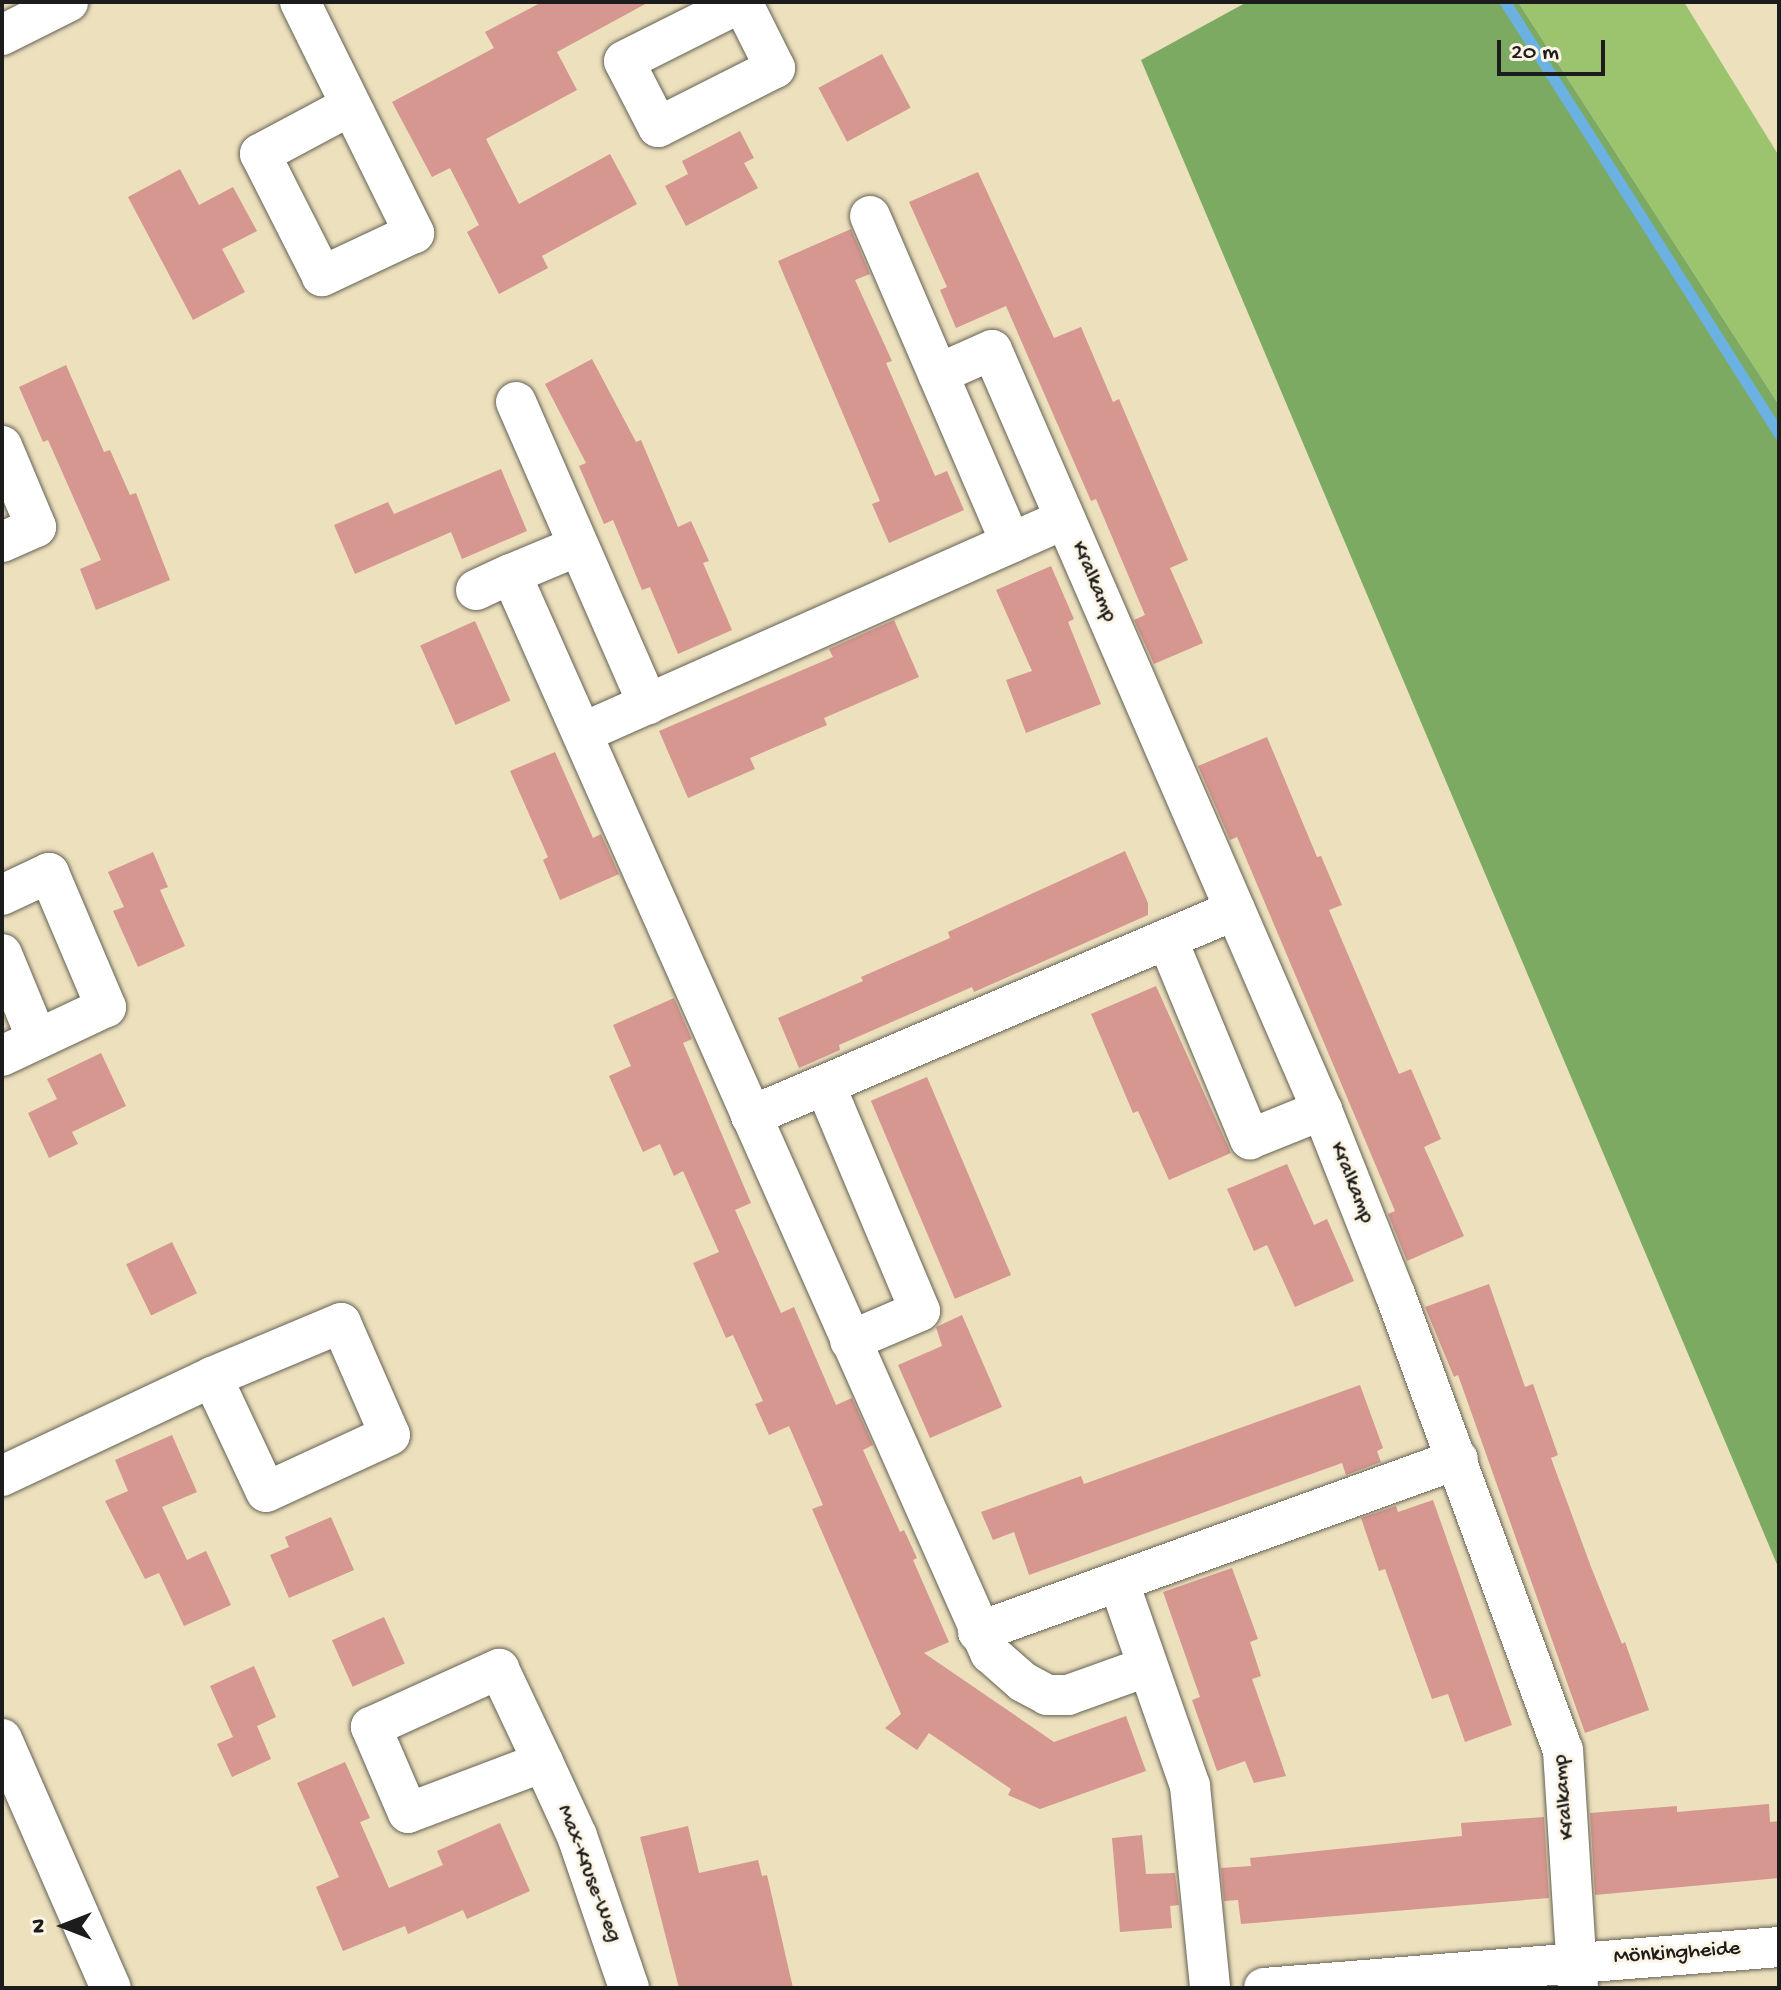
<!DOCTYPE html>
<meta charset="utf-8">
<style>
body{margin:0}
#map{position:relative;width:1781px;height:1990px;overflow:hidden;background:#ece0bd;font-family:"Gochi Hand",sans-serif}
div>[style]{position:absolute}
.green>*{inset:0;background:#9cc46f}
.forest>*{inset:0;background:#7daa62}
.stream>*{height:11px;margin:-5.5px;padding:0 5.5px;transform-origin:5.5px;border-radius:5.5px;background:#6bb1e2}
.building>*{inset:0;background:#d59790;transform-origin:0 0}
.roads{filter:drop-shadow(0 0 2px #656154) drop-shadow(0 0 2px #656154)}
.minor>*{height:40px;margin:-20px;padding:0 20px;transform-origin:20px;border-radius:20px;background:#fff}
span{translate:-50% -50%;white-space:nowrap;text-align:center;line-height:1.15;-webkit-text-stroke:6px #fcf5e5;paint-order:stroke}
.street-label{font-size:22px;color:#1c1c1c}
.frame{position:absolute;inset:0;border:4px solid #1c1c1c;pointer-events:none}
.north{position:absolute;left:24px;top:1886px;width:80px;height:80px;-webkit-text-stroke:6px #fcf5e5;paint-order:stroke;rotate:270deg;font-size:22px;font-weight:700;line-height:32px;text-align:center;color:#1c1c1c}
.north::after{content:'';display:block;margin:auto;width:28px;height:36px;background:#1c1c1c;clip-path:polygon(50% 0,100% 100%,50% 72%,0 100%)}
.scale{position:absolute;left:1497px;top:40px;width:108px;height:36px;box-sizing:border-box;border:4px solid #1c1c1c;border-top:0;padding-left:10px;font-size:24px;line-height:28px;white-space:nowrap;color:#1c1c1c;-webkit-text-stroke:6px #fcf5e5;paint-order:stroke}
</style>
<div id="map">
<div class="green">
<i style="clip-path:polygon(1518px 2px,1684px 2px,1779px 156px,1779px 405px)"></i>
</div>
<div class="forest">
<i style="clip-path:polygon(1247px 2px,1518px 2px,1779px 405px,1779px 1569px,1141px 60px)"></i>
</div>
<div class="stream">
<i style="left:1505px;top:2px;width:512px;rotate:57.61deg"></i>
</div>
<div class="building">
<i style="clip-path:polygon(542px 2px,649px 2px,557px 52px,577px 90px,486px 139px,519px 204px,610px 154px,637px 204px,542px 256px,548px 268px,499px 294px,467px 232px,479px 225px,450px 168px,432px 177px,392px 102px,494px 48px,485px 32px)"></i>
<i style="left:882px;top:54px;width:61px;height:72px;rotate:62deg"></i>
<i style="clip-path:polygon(740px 131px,754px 158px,744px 163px,758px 188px,686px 226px,665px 186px,688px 174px,682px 161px)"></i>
<i style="clip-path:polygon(180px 169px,199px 205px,233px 187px,257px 231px,222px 249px,245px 292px,193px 320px,128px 197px)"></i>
<i style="clip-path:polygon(978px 172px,1054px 338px,1081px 327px,1113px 402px,1119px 399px,1188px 560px,1170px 568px,1203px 643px,1154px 664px,1134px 620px,1145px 615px,1096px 499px,1091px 501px,1006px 306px,956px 328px,940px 290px,947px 287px,909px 202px)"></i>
<i style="clip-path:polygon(851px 229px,870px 274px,855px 280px,892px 361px,886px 363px,935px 476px,947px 471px,964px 510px,889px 543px,872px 504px,880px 501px,778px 261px)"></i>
<i style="clip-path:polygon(592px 359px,636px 442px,641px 440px,678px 527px,691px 521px,709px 561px,703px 563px,732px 630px,678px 654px,650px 587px,642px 590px,613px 520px,604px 524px,579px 466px,586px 463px,545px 384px)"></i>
<i style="clip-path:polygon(66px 365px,104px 452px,110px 450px,130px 495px,136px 493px,170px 580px,96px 610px,80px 569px,101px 560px,48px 440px,43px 442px,19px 387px)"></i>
<i style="clip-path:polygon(501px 469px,527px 531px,462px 559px,451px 532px,355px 574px,334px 525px,388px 502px,394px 514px)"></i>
<i style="clip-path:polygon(1051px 566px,1074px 619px,1068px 622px,1101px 704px,1026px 733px,1006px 680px,1032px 671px,996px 590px)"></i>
<i style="clip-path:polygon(894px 620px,919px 677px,824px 718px,827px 725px,750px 758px,755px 769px,688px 798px,659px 731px,833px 657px,829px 649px)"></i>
<i style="left:475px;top:621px;width:87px;height:60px;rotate:66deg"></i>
<i style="clip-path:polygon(1267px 737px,1317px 857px,1321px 856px,1342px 905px,1329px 910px,1399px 1074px,1411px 1069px,1441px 1139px,1424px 1147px,1464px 1236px,1407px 1261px,1388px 1214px,1395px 1211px,1237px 837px,1230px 840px,1198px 766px)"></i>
<i style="clip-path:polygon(555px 752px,593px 838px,601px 834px,619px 874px,560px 900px,543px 860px,548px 857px,510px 771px)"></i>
<i style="clip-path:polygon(1125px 851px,1148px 903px,1148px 915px,974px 992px,972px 987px,839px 1045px,840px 1050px,799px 1068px,778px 1018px,863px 981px,861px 977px,950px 938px,948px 932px)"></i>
<i style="clip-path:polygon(153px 852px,168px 887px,160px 890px,185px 946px,138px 967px,113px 911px,124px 907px,108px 872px)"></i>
<i style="clip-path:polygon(1156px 986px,1231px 1153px,1169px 1180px,1138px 1111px,1133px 1113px,1091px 1014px)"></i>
<i style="clip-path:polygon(674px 998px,692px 1039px,683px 1043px,751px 1203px,735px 1210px,781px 1313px,794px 1307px,836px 1405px,852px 1398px,873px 1445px,863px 1450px,900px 1532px,904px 1530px,917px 1558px,913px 1560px,949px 1642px,924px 1653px,1054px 1742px,1126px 1716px,1146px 1771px,1040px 1809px,1008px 1795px,1011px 1789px,929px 1733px,917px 1750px,885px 1728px,901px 1714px,812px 1509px,823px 1505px,789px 1426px,769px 1435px,755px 1404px,763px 1401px,733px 1335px,726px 1338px,693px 1263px,719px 1252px,683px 1171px,674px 1176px,660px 1144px,643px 1152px,609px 1076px,631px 1066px,613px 1025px)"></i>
<i style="clip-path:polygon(101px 1053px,126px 1106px,72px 1132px,78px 1144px,49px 1158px,28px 1113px,57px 1099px,47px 1079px)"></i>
<i style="left:927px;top:1077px;width:215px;height:61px;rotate:67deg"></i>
<i style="clip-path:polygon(1287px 1164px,1314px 1225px,1327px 1219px,1354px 1281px,1295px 1307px,1267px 1245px,1254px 1251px,1227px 1189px)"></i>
<i style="left:172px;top:1242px;width:57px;height:51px;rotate:64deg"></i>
<i style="clip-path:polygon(1489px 1284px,1525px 1387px,1533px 1384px,1558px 1455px,1551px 1458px,1591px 1567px,1622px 1644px,1625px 1642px,1649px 1710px,1585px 1733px,1458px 1375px,1454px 1377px,1425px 1307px)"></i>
<i style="clip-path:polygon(962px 1315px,1002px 1407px,930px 1438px,898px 1365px,942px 1346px,936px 1327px)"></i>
<i style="clip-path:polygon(1360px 1385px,1383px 1448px,1377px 1451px,1381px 1462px,1346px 1475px,1342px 1463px,1029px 1575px,1014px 1532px,993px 1540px,981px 1512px,1081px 1476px,1084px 1484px)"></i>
<i style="clip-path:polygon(172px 1435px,197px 1492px,162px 1507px,187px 1560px,206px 1551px,231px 1605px,184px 1626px,159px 1573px,145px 1579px,105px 1501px,128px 1491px,115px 1460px)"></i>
<i style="clip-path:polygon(1433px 1500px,1512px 1725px,1465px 1742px,1448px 1694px,1432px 1699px,1385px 1569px,1379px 1571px,1361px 1518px,1396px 1506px,1398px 1512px)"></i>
<i style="clip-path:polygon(331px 1517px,354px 1570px,289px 1598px,270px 1555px,289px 1547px,285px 1537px)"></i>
<i style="clip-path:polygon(1232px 1568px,1258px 1639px,1250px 1642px,1261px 1676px,1252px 1679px,1286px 1776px,1254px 1783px,1245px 1761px,1217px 1771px,1192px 1700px,1200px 1697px,1163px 1592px)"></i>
<i style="left:384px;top:1617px;width:51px;height:57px;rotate:66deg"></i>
<i style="clip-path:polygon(254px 1666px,276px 1717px,257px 1726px,271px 1759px,232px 1777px,217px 1744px,233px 1737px,210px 1686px)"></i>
<i style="clip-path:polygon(345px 1762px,370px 1818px,360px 1822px,389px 1888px,443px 1865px,437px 1851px,500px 1823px,530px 1891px,467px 1919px,463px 1910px,408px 1934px,405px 1926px,343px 1951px,316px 1887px,339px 1877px,297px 1783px)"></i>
<i style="clip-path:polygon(1769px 1804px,1770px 1822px,1779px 1821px,1779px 1878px,1595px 1895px,1590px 1813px,1677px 1806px,1677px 1812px)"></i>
<i style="clip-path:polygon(1544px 1817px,1549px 1898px,1241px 1924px,1238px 1900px,1224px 1901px,1221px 1868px,1251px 1866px,1250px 1858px,1462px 1836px,1461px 1823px)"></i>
<i style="clip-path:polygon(688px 1826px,699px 1873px,758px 1860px,762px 1876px,767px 1875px,793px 1988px,679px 1988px,640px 1837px)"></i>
<i style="clip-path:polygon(1142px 1835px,1146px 1874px,1175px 1873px,1179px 1905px,1170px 1906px,1172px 1928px,1120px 1932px,1112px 1838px)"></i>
</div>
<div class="roads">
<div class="minor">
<i style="left:300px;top:2px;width:258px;rotate:63.7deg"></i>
<i style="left:414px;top:233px;width:102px;rotate:154.9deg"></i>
<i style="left:322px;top:276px;width:137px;rotate:-116.9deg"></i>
<i style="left:260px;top:154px;width:102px;rotate:-28.1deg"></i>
<i style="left:742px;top:2px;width:74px;rotate:63.4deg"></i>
<i style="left:775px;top:68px;width:131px;rotate:153.2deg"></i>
<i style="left:658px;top:127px;width:74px;rotate:-117.3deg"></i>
<i style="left:624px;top:61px;width:132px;rotate:-26.6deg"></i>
<i style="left:2px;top:35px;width:74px;rotate:-26.6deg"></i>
<i style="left:870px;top:216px;width:356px;rotate:66.7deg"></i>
<i style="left:938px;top:374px;width:59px;rotate:-24deg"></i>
<i style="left:992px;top:350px;width:829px;rotate:66.53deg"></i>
<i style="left:1322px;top:1110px;width:198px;rotate:68.4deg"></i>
<i style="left:1395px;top:1294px;width:486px;rotate:69.8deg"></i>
<i style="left:1563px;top:1750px;width:238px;rotate:86.4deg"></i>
<i style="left:516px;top:402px;width:330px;rotate:66.4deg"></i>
<i style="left:2px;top:446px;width:88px;rotate:67.2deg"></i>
<i style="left:36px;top:527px;width:37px;rotate:156deg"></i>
<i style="left:511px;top:574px;width:73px;rotate:-22.7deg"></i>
<i style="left:476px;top:590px;width:38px;rotate:-25deg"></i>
<i style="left:511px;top:574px;width:1181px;rotate:66.06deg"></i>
<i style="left:990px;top:1653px;width:44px;rotate:41.3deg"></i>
<i style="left:1023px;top:1682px;width:27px;rotate:28deg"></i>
<i style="left:1047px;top:1695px;width:21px"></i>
<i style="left:1068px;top:1695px;width:83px;rotate:-19.7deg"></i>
<i style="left:582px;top:733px;width:528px;rotate:-23.9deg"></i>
<i style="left:2px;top:895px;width:52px;rotate:-25.1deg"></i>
<i style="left:49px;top:873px;width:146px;rotate:67deg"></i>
<i style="left:106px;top:1007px;width:115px;rotate:154.8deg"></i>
<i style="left:1167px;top:939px;width:217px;rotate:67.5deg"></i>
<i style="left:1250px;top:1139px;width:78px;rotate:-21.9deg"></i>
<i style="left:2px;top:954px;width:92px;rotate:67.6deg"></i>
<i style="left:825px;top:1085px;width:245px;rotate:67.2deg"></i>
<i style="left:920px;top:1311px;width:76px;rotate:156.8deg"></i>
<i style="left:751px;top:1116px;width:526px;rotate:-23.06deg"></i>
<i style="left:2px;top:1476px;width:232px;rotate:-25.2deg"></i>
<i style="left:212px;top:1377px;width:140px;rotate:-22.7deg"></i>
<i style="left:341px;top:1323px;width:122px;rotate:66.4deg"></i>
<i style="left:390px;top:1435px;width:136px;rotate:155.3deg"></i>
<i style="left:266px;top:1492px;width:127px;rotate:-115.2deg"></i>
<i style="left:1119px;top:1583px;width:215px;rotate:70.7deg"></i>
<i style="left:1190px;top:1786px;width:203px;rotate:84.3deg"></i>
<i style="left:978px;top:1632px;width:510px;rotate:-19.82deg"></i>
<i style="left:2px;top:1739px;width:272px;rotate:66.4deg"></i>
<i style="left:543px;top:1762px;width:144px;rotate:159.3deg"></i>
<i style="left:408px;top:1813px;width:94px;rotate:-113.3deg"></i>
<i style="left:371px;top:1727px;width:141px;rotate:-24.4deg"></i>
<i style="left:499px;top:1669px;width:103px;rotate:64.7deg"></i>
<i style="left:543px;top:1762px;width:81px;rotate:65.3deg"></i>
<i style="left:577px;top:1836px;width:161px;rotate:71.1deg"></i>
<i style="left:1264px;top:1988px;width:517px;rotate:-4.55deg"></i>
</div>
</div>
<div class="street-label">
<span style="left:1093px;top:582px;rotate:67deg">Kralkamp</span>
<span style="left:1351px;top:1183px;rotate:68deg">Kralkamp</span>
<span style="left:1565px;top:1797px;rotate:-95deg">Kralkamp</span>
<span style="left:588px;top:1874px;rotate:69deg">Max-Kruse-Weg</span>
<span style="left:1677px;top:1954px;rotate:-4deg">Mönkingheide</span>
</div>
<div class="frame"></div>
<div class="north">N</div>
<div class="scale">20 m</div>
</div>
